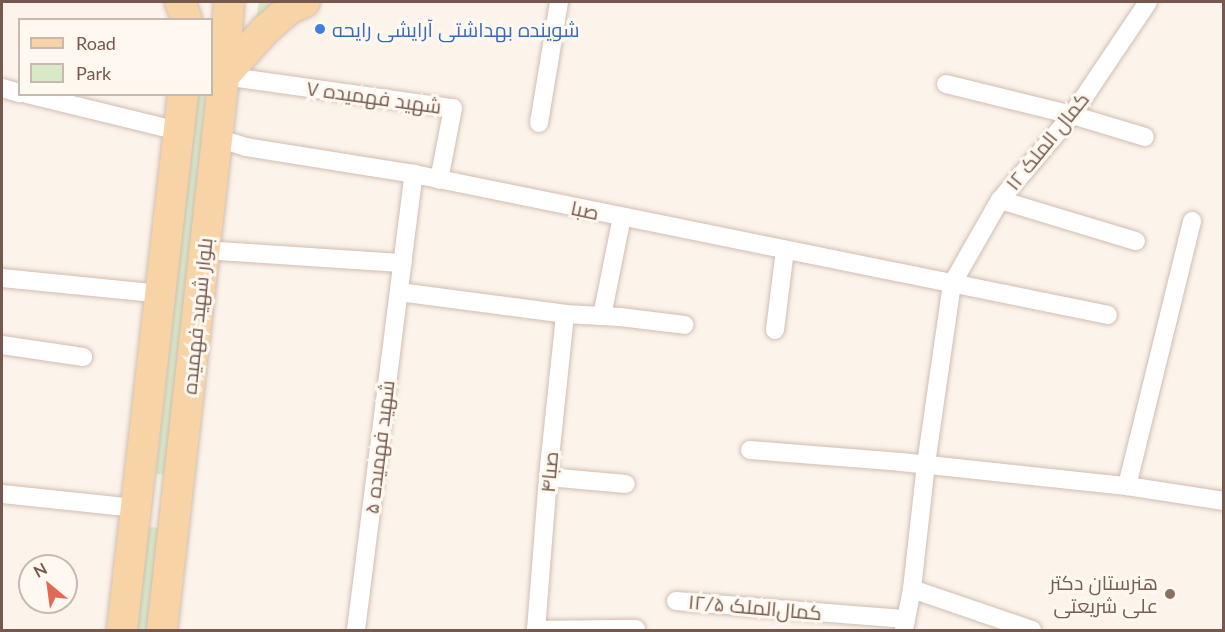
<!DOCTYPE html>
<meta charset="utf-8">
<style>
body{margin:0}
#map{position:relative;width:1225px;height:632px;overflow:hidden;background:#fcf3ea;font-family:Lato,Cairo,sans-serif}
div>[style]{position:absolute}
.green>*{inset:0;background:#d8e9c8}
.roads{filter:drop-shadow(0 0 2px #d0bdb2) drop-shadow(0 0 2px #d0bdb2)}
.street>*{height:18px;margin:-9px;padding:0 9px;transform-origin:9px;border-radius:9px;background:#fff}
.primary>*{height:30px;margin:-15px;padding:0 15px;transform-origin:15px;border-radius:15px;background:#f7d3a5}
.dots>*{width:16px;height:16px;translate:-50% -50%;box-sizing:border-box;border:3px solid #fef8f0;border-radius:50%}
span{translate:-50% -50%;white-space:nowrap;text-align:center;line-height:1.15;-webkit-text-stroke:6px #fef8f0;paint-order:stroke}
.shop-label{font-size:20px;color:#366cbe}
.left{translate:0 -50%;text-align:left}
.street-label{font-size:20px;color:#76594e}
.education-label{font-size:20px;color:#785e54}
.right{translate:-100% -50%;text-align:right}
.frame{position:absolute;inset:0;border:3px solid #76594e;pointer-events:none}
.legend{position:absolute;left:18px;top:18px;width:195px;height:78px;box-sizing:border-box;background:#fef8f0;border:2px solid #c8b8af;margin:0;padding:8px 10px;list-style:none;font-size:18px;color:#76594e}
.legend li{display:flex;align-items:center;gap:12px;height:30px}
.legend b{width:30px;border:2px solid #c8b8af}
.north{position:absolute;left:18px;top:554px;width:60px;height:60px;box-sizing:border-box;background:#fef8f0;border:2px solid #c8b8af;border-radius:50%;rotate:331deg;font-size:16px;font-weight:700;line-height:24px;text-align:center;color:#76594e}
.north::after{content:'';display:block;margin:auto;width:21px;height:27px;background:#e06a54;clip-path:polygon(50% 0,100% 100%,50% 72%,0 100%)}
</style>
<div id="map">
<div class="green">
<i style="clip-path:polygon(259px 2px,287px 2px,253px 34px)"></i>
<i style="clip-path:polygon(197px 95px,206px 95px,167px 475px,156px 474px)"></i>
<i style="clip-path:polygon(147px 527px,161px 528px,149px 630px,137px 630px)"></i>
</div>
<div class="roads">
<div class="street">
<i style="left:224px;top:76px;width:231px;rotate:8deg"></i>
<i style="left:453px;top:108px;width:73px;rotate:101deg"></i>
<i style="left:946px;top:84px;width:130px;rotate:13.8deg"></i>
<i style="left:1072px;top:115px;width:76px;rotate:16.8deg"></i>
<i style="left:2px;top:88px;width:19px;rotate:16deg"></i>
<i style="left:27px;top:94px;width:156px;rotate:13.7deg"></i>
<i style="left:539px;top:123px;width:123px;rotate:-80.6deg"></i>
<i style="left:217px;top:138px;width:30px;rotate:17deg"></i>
<i style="left:246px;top:147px;width:170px;rotate:9.1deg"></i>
<i style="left:414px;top:174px;width:708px;rotate:11.48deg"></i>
<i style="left:1000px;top:200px;width:142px;rotate:16.8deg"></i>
<i style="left:205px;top:250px;width:198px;rotate:3.8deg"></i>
<i style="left:2px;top:278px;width:160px;rotate:5.7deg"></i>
<i style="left:399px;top:292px;width:167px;rotate:7.5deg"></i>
<i style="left:565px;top:314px;width:55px;rotate:3.1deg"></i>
<i style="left:620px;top:317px;width:65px;rotate:7deg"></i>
<i style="left:602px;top:316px;width:101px;rotate:-78.6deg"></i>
<i style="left:775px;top:330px;width:81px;rotate:-82.9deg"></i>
<i style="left:2px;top:345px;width:82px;rotate:8.4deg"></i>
<i style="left:750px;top:450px;width:151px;rotate:4.5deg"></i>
<i style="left:901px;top:462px;width:227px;rotate:6.1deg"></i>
<i style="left:1127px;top:486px;width:98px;rotate:8.8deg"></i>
<i style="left:548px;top:477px;width:78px;rotate:5.1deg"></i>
<i style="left:1127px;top:486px;width:273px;rotate:-76.2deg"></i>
<i style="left:2px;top:494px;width:134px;rotate:6deg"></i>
<i style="left:912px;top:589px;width:127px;rotate:18.9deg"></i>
<i style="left:676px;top:601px;width:231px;rotate:4.5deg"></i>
<i style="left:356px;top:630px;width:460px;rotate:-82.8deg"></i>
<i style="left:536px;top:630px;width:153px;rotate:-85.5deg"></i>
<i style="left:548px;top:477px;width:164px;rotate:-84deg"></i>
<i style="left:536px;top:630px;width:100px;rotate:-0.6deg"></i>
<i style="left:904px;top:630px;width:42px;rotate:-79deg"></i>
<i style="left:912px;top:589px;width:126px;rotate:-83.6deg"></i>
<i style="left:926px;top:464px;width:182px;rotate:-81.8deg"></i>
<i style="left:952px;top:284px;width:97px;rotate:-60.3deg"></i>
<i style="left:1000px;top:200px;width:111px;rotate:-49.7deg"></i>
<i style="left:1072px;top:115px;width:136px;rotate:-56.1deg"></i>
</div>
<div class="primary">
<i style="left:180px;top:2px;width:19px;rotate:69deg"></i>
<i style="left:224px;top:76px;width:62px;rotate:-48.3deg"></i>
<i style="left:265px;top:30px;width:32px;rotate:-41deg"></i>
<i style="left:289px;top:9px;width:17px;rotate:-24deg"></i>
<i style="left:122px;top:630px;width:539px;rotate:-83.51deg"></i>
<i style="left:162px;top:630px;width:557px;rotate:-83.61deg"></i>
<i style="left:224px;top:76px;width:74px;rotate:-86.1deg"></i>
</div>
</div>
<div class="dots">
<i style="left:320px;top:29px;background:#3f7fe0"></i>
<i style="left:1170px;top:594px;background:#8d6e63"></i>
</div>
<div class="shop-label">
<span class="left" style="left:332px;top:29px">شوینده بهداشتی آرایشی رایحه</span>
</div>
<div class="street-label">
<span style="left:374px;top:97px;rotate:8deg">شهید فهمیده ۷</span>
<span style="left:1047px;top:141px;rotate:-51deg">کمال الملک ۱۲</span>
<span style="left:585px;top:210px;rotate:12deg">صبا</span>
<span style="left:197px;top:316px;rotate:-84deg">بلوار شهید فهمیده</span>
<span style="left:379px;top:447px;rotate:-83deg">شهید فهمیده ۵</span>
<span style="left:549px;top:472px;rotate:-85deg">صبا۴</span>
<span style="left:755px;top:607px;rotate:5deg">کمال‌الملک ۱۲/۵</span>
</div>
<div class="education-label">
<span class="right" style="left:1158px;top:594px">هنرستان دکتر<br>علی شریعتی</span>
</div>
<div class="frame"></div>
<ul class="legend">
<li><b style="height:8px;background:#f7d3a5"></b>Road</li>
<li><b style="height:16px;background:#d8e9c8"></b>Park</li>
</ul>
<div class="north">N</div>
</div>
